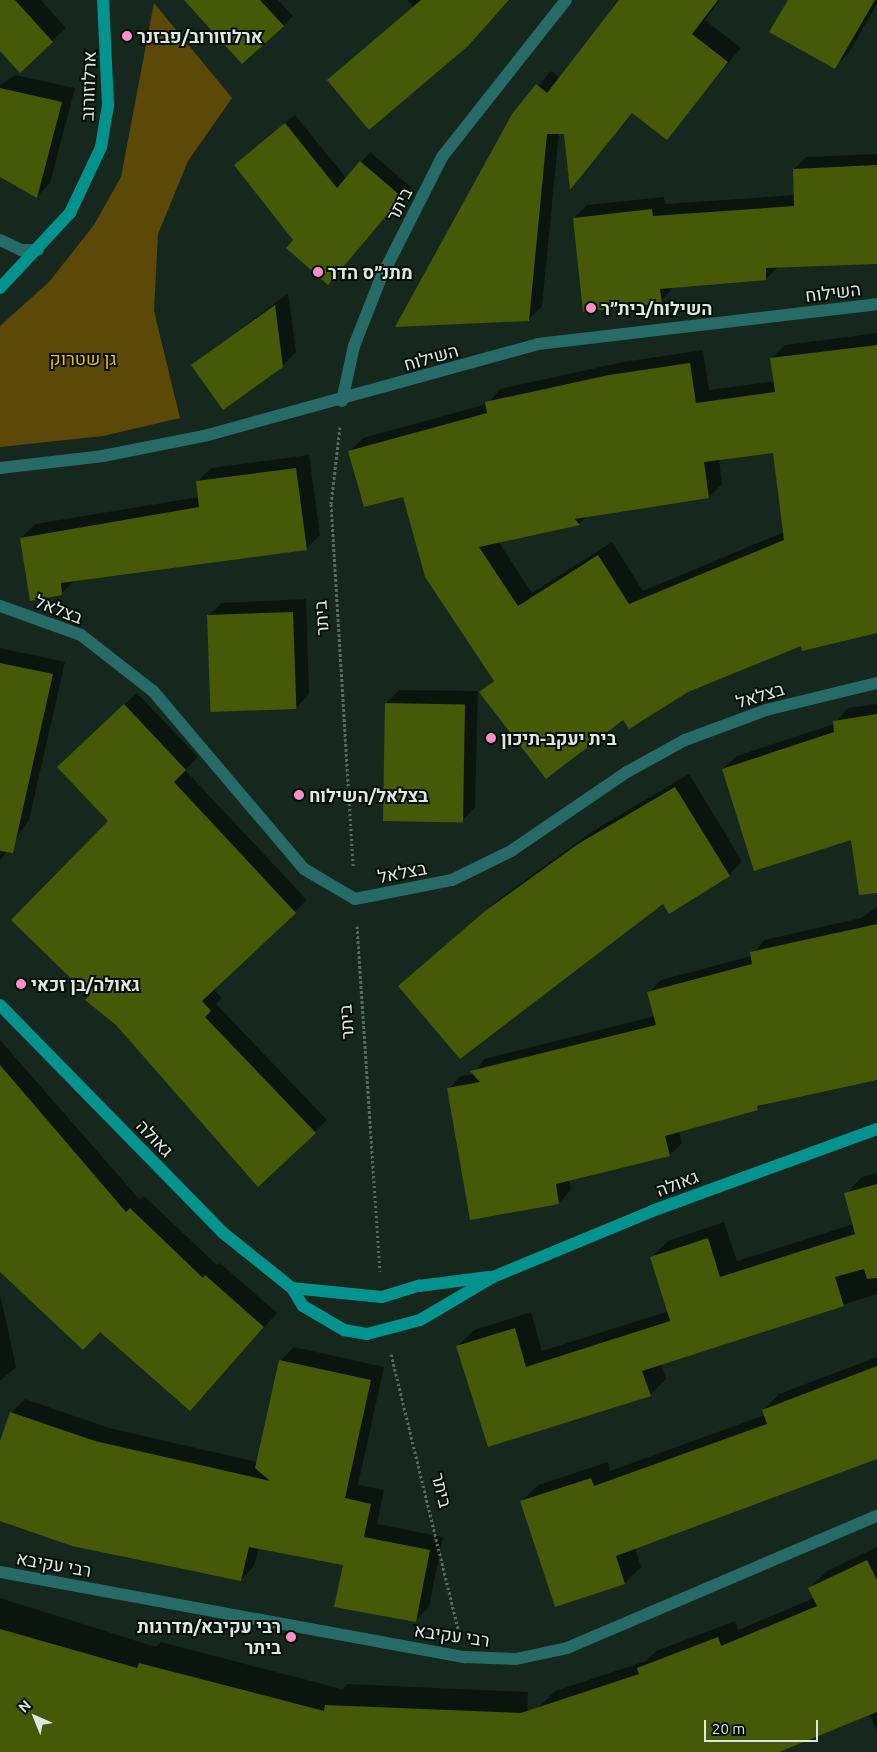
<!DOCTYPE html>
<meta charset="utf-8">
<style>
body{margin:0}
#map{position:relative;width:877px;height:1752px;overflow:hidden;background:#16281e;font-family:Ubuntu,Heebo,sans-serif}
div>[style]{position:absolute}
.green>*{inset:0;background:#5d4907}
.shadow>*{inset:0;background:#0007}
.building>*{inset:0;background:#465907;transform-origin:0 0}
.path>*{height:3px;margin-top:-1.5px;transform-origin:0;background:repeating-linear-gradient(90deg,#5a6a61 0 2.5px,transparent 0 5px)}
.street>*{height:12px;margin:-6px;padding:0 6px;transform-origin:6px;border-radius:6px;background:#266b68}
.secondary>*{height:12px;margin:-6px;padding:0 6px;transform-origin:6px;border-radius:6px;background:#02938e}
.dots>*{width:14px;height:14px;translate:-50% -50%;box-sizing:border-box;border:2px solid #070f0a;border-radius:50%}
span{translate:-50% -50%;white-space:nowrap;text-align:center;line-height:1.15;-webkit-text-stroke:4px #070f0a;paint-order:stroke}
.poi-label{font-size:18px;color:#dde8e1;font-weight:700}
.left{translate:0 -50%;text-align:left}
.right{translate:-100% -50%;text-align:right}
.street-label{font-size:18px;color:#dde8e1}
.park-label{font-size:18px;color:#e9bb22}
.north{position:absolute;left:10px;top:1692px;width:50px;height:50px;-webkit-text-stroke:4px #070f0a;paint-order:stroke;rotate:316deg;font-size:14px;font-weight:700;line-height:20px;text-align:center;color:#dde8e1}
.north::after{content:'';display:block;margin:auto;width:18px;height:22px;background:#dde8e1;clip-path:polygon(50% 0,100% 100%,50% 72%,0 100%)}
.scale{position:absolute;left:704px;top:1720px;width:114px;height:22px;box-sizing:border-box;border:2px solid #dde8e1;border-top:0;padding-left:6px;font-size:15px;line-height:18px;white-space:nowrap;color:#dde8e1;-webkit-text-stroke:4px #070f0a;paint-order:stroke}
</style>
<div id="map">
<div class="green">
<i style="clip-path:polygon(154px 3px,232px 98px,188px 161px,158px 234px,154px 311px,180px 418px,103px 436px,0 447px,0 326px,49px 282px,94px 225px,121px 177px)"></i>
</div>
<div class="shadow">
<i style="clip-path:polygon(0 0,41px 0,66px 28px,20px 71px,0 49px)"></i>
<i style="clip-path:polygon(204px 0,278px 0,293px 16px,283px 26px)"></i>
<i style="clip-path:polygon(407px 0,510px 0,467px 45px,329px 80px,413px 7px)"></i>
<i style="clip-path:polygon(621px 0,720px 0,705px 20px,741px 48px,666px 138px,633px 112px,571px 187px,565px 133px,559px 133px,542px 306px,528px 320px,513px 115px,551px 71px,560px 78px)"></i>
<i style="clip-path:polygon(789px 0,877px 0,877px 4px,848px 54px,834px 68px)"></i>
<i style="clip-path:polygon(15px 75px,75px 88px,50px 183px,37px 197px,0 176px,0 85px)"></i>
<i style="clip-path:polygon(295px 115px,347px 179px,370px 152px,411px 187px,328px 283px,236px 165px)"></i>
<i style="clip-path:polygon(877px 154px,877px 263px,779px 266px,766px 279px,674px 286px,661px 302px,574px 218px,587px 205px,664px 197px,665px 204px,795px 195px,794px 169px,806px 157px)"></i>
<i style="clip-path:polygon(288px 293px,296px 352px,282px 366px,193px 365px)"></i>
<i style="clip-path:polygon(evenodd,877px 333px,877px 629px,801px 644px,624px 718px,481px 693px,495px 679px,404px 495px,350px 451px,363px 438px,487px 404px,500px 389px,623px 362px,703px 350px,709px 390px,775px 381px,772px 358px,785px 345px,877px 333px,774px 452px,784px 532px,643px 591px,612px 542px,532px 593px,498px 541px,579px 524px,588px 515px,709px 497px,722px 484px,719px 459px,774px 452px)"></i>
<i style="clip-path:polygon(309px 455px,320px 535px,306px 549px,75px 580px,61px 594px,21px 538px,35px 524px,199px 497px,197px 482px,211px 468px)"></i>
<i style="clip-path:polygon(306px 599px,309px 694px,296px 708px,208px 616px,222px 603px)"></i>
<i style="clip-path:polygon(0 648px,65px 662px,29px 820px,0 861px)"></i>
<i style="clip-path:polygon(399px 690px,478px 691px,475px 807px,462px 821px,386px 703px)"></i>
<i style="clip-path:polygon(137px 693px,198px 757px,185px 770px,307px 900px,214px 989px,222px 998px,216px 1004px,327px 1120px,259px 1185px,91px 996px,110px 821px,71px 755px)"></i>
<i style="clip-path:polygon(877px 704px,877px 853px,723px 769px,737px 756px,834px 724px,848px 708px)"></i>
<i style="clip-path:polygon(689px 774px,742px 861px,729px 875px,663px 902px,399px 986px,500px 898px,593px 831px)"></i>
<i style="clip-path:polygon(877px 907px,877px 1071px,679px 1131px,682px 1143px,670px 1155px,569px 1180px,571px 1190px,559px 1203px,448px 1089px,461px 1076px,474px 1074px,484px 1059px,655px 1016px,649px 992px,661px 980px,752px 956px,764px 940px,861px 918px)"></i>
<i style="clip-path:polygon(0 1040px,140px 1200px,144px 1196px,217px 1265px,220px 1263px,277px 1313px,203px 1396px,0 1270px)"></i>
<i style="clip-path:polygon(877px 1173px,877px 1294px,661px 1363px,666px 1379px,650px 1395px,489px 1446px,458px 1346px,474px 1330px,531px 1312px,542px 1351px,669px 1311px,652px 1257px,668px 1241px,724px 1222px,737px 1261px,854px 1224px,846px 1194px,862px 1177px)"></i>
<i style="clip-path:polygon(0 1294px,16px 1367px,0 1381px)"></i>
<i style="clip-path:polygon(294px 1347px,384px 1367px,358px 1485px,384px 1490px,377px 1524px,443px 1537px,429px 1607px,415px 1621px,344px 1564px,259px 1548px,254px 1566px,241px 1580px,0 1520px,0 1445px,11px 1413px,25px 1399px,109px 1428px,257px 1462px,280px 1361px)"></i>
<i style="clip-path:polygon(877px 1357px,877px 1457px,635px 1548px,641px 1567px,625px 1583px,555px 1605px,522px 1501px,538px 1485px,608px 1462px,610px 1471px,765px 1415px,763px 1411px,779px 1394px)"></i>
<i style="clip-path:polygon(877px 1547px,877px 1731px,869px 1714px,774px 1752px,552px 1752px,538px 1708px,555px 1691px,646px 1661px,656px 1651px,735px 1621px,738px 1630px,814px 1598px,810px 1588px,827px 1571px)"></i>
<i style="clip-path:polygon(0 1598px,156px 1647px,161px 1642px,342px 1689px,348px 1684px,528px 1692px,526px 1752px,13px 1752px,0 1695px)"></i>
</div>
<div class="building">
<i style="clip-path:polygon(0 0,15px 0,53px 42px,20px 73px,0 51px)"></i>
<i style="clip-path:polygon(184px 0,260px 0,284px 26px,242px 64px)"></i>
<i style="clip-path:polygon(421px 0,509px 0,468px 46px,369px 130px,327px 80px)"></i>
<i style="clip-path:polygon(619px 0,718px 0,692px 34px,728px 62px,667px 140px,632px 113px,570px 190px,564px 134px,547px 134px,529px 321px,395px 327px,512px 114px,536px 84px,547px 93px)"></i>
<i style="clip-path:polygon(788px 0,875px 0,835px 69px,769px 32px)"></i>
<i style="clip-path:polygon(0 88px,62px 102px,37px 198px,0 177px)"></i>
<i style="clip-path:polygon(285px 123px,337px 188px,360px 161px,402px 197px,328px 285px,286px 248px,293px 240px,234px 165px)"></i>
<i style="clip-path:polygon(877px 165px,877px 264px,766px 268px,766px 280px,660px 289px,662px 303px,583px 312px,573px 218px,652px 209px,653px 216px,794px 206px,793px 169px)"></i>
<i style="clip-path:polygon(275px 305px,283px 367px,223px 410px,191px 365px)"></i>
<i style="clip-path:polygon(evenodd,877px 345px,877px 633px,802px 651px,801px 646px,688px 692px,629px 729px,623px 720px,546px 779px,479px 692px,494px 681px,425px 577px,403px 497px,364px 507px,348px 451px,487px 413px,485px 402px,609px 375px,690px 363px,696px 403px,775px 392px,770px 358px,877px 345px,773px 453px,784px 540px,629px 604px,598px 555px,518px 606px,479px 547px,580px 525px,575px 519px,709px 498px,704px 462px,773px 453px)"></i>
<i style="clip-path:polygon(296px 468px,307px 550px,61px 583px,62px 595px,30px 601px,20px 538px,199px 507px,196px 481px)"></i>
<i style="left:293px;top:612px;width:97px;height:86px;rotate:88deg"></i>
<i style="clip-path:polygon(0 663px,53px 674px,13px 853px,0 851px)"></i>
<i style="left:385px;top:703px;width:80px;height:118px;rotate:1deg"></i>
<i style="clip-path:polygon(124px 704px,186px 770px,174px 782px,296px 913px,202px 1001px,211px 1011px,205px 1017px,316px 1133px,258px 1187px,116px 1025px,85px 1000px,89px 996px,11px 920px,108px 821px,57px 767px)"></i>
<i style="clip-path:polygon(877px 714px,877px 893px,859px 895px,851px 840px,754px 871px,722px 769px,834px 732px,833px 721px)"></i>
<i style="clip-path:polygon(675px 787px,730px 876px,669px 914px,663px 904px,460px 1059px,398px 986px,485px 911px,578px 844px)"></i>
<i style="clip-path:polygon(877px 924px,877px 1080px,757px 1106px,758px 1110px,665px 1136px,670px 1156px,556px 1184px,559px 1204px,470px 1220px,447px 1088px,480px 1082px,470px 1071px,656px 1025px,647px 992px,752px 964px,750px 952px)"></i>
<i style="clip-path:polygon(0 1065px,126px 1212px,130px 1208px,203px 1278px,205px 1275px,264px 1327px,190px 1411px,100px 1332px,83px 1350px,0 1272px)"></i>
<i style="clip-path:polygon(877px 1184px,877px 1278px,867px 1279px,864px 1269px,835px 1277px,844px 1306px,642px 1371px,651px 1396px,488px 1447px,456px 1346px,515px 1328px,526px 1367px,670px 1321px,650px 1257px,708px 1238px,720px 1277px,855px 1234px,844px 1193px)"></i>
<i style="clip-path:polygon(279px 1360px,371px 1380px,345px 1498px,371px 1504px,364px 1537px,430px 1550px,416px 1622px,334px 1607px,343px 1565px,249px 1547px,241px 1581px,72px 1546px,0 1521px,0 1441px,10px 1412px,95px 1441px,270px 1481px,255px 1468px)"></i>
<i style="clip-path:polygon(877px 1366px,877px 1459px,616px 1556px,625px 1584px,555px 1607px,520px 1501px,591px 1478px,594px 1486px,767px 1424px,762px 1410px)"></i>
<i style="clip-path:polygon(867px 1560px,877px 1580px,877px 1712px,779px 1752px,0 1752px,0 1629px,137px 1668px,139px 1663px,324px 1711px,325px 1705px,521px 1713px,639px 1674px,637px 1668px,718px 1637px,721px 1646px,817px 1606px,808px 1588px)"></i>
</div>
<div class="path">
<i style="left:340px;top:427px;width:78px;rotate:96.7deg"></i>
<i style="left:331px;top:504px;width:364px;rotate:86.5deg"></i>
<i style="left:357px;top:926px;width:346px;rotate:86.2deg"></i>
<i style="left:391px;top:1354px;width:283px;rotate:76.3deg"></i>
</div>
<div class="street">
<i style="left:0;top:240px;width:23px;rotate:25deg"></i>
<i style="left:21px;top:250px;width:17px"></i>
<i style="left:342px;top:401px;width:56px;rotate:-77.7deg"></i>
<i style="left:354px;top:346px;width:71px;rotate:-68.5deg"></i>
<i style="left:380px;top:280px;width:138px;rotate:-63.2deg"></i>
<i style="left:442px;top:157px;width:200px;rotate:-51.7deg"></i>
<i style="left:0;top:468px;width:104px;rotate:-6.6deg"></i>
<i style="left:103px;top:456px;width:107px;rotate:-11.3deg"></i>
<i style="left:208px;top:435px;width:342px;rotate:-15.4deg"></i>
<i style="left:538px;top:344px;width:341px;rotate:-6.7deg"></i>
<i style="left:0;top:606px;width:86px;rotate:19.7deg"></i>
<i style="left:81px;top:635px;width:91px;rotate:37.9deg"></i>
<i style="left:153px;top:691px;width:233px;rotate:49.7deg"></i>
<i style="left:304px;top:869px;width:59px;rotate:30.5deg"></i>
<i style="left:355px;top:899px;width:99px;rotate:-11.1deg"></i>
<i style="left:452px;top:880px;width:66px;rotate:-26.2deg"></i>
<i style="left:511px;top:851px;width:140px;rotate:-34.3deg"></i>
<i style="left:627px;top:772px;width:66px;rotate:-28.9deg"></i>
<i style="left:685px;top:740px;width:86px;rotate:-20.3deg"></i>
<i style="left:766px;top:710px;width:114px;rotate:-13.7deg"></i>
<i style="left:0;top:1572px;width:473px;rotate:10.4deg"></i>
<i style="left:465px;top:1657px;width:51px;rotate:2.2deg"></i>
<i style="left:516px;top:1659px;width:52px;rotate:-12.2deg"></i>
<i style="left:567px;top:1648px;width:337px;rotate:-23.1deg"></i>
</div>
<div class="secondary">
<i style="left:0;top:288px;width:103px;rotate:-47deg"></i>
<i style="left:70px;top:213px;width:73px;rotate:-64.8deg"></i>
<i style="left:101px;top:147px;width:43px;rotate:-80.5deg"></i>
<i style="left:108px;top:105px;width:105px;rotate:-92.7deg"></i>
<i style="left:0;top:1005px;width:318px;rotate:45.6deg"></i>
<i style="left:222px;top:1232px;width:90px;rotate:38.7deg"></i>
<i style="left:292px;top:1288px;width:21px;rotate:59deg"></i>
<i style="left:303px;top:1306px;width:48px;rotate:30.3deg"></i>
<i style="left:344px;top:1330px;width:23px;rotate:10deg"></i>
<i style="left:367px;top:1334px;width:55px;rotate:-14.8deg"></i>
<i style="left:420px;top:1320px;width:85px;rotate:-30.5deg"></i>
<i style="left:493px;top:1277px;width:172px;rotate:-22.5deg"></i>
<i style="left:652px;top:1211px;width:239px;rotate:-20deg"></i>
<i style="left:292px;top:1288px;width:90px;rotate:5.7deg"></i>
<i style="left:382px;top:1297px;width:39px;rotate:-17deg"></i>
<i style="left:419px;top:1286px;width:70px;rotate:-7.4deg"></i>
</div>
<div class="dots">
<i style="left:127px;top:36px;background:#fa8fc7"></i>
<i style="left:318px;top:272px;background:#fa8fc7"></i>
<i style="left:591px;top:308px;background:#fa8fc7"></i>
<i style="left:491px;top:738px;background:#fa8fc7"></i>
<i style="left:299px;top:795px;background:#fa8fc7"></i>
<i style="left:21px;top:984px;background:#fa8fc7"></i>
<i style="left:291px;top:1637px;background:#fa8fc7"></i>
</div>
<div class="poi-label">
<span class="left" style="left:137px;top:36px">ארלוזורוב/פבזנר</span>
<span class="left" style="left:328px;top:272px">מתנ״ס הדר</span>
<span class="left" style="left:601px;top:308px">השילוח/בית״ר</span>
<span class="left" style="left:501px;top:738px">בית יעקב-תיכון</span>
<span class="left" style="left:309px;top:795px">בצלאל/השילוח</span>
<span class="left" style="left:31px;top:984px">גאולה/בן זכאי</span>
<span class="right" style="left:281px;top:1637px">רבי עקיבא/מדרגות<br>ביתר</span>
</div>
<div class="street-label">
<span style="left:88px;top:86px;rotate:-88deg">ארלוזורוב</span>
<span style="left:399px;top:204px;rotate:-63deg">ביתר</span>
<span style="left:833px;top:292px;rotate:-7deg">השילוח</span>
<span style="left:431px;top:357px;rotate:-16deg">השילוח</span>
<span style="left:59px;top:609px;rotate:21deg">בצלאל</span>
<span style="left:321px;top:618px;rotate:-94deg">ביתר</span>
<span style="left:760px;top:695px;rotate:-17deg">בצלאל</span>
<span style="left:402px;top:872px;rotate:-11deg">בצלאל</span>
<span style="left:346px;top:1022px;rotate:-94deg">ביתר</span>
<span style="left:155px;top:1138px;rotate:46deg">גאולה</span>
<span style="left:677px;top:1183px;rotate:-21deg">גאולה</span>
<span style="left:442px;top:1490px;rotate:76deg">ביתר</span>
<span style="left:54px;top:1564px;rotate:10deg">רבי עקיבא</span>
<span style="left:452px;top:1635px;rotate:8deg">רבי עקיבא</span>
</div>
<div class="park-label">
<span style="left:83px;top:358px">גן שטרוק</span>
</div>
<div class="north">N</div>
<div class="scale">20 m</div>
</div>
